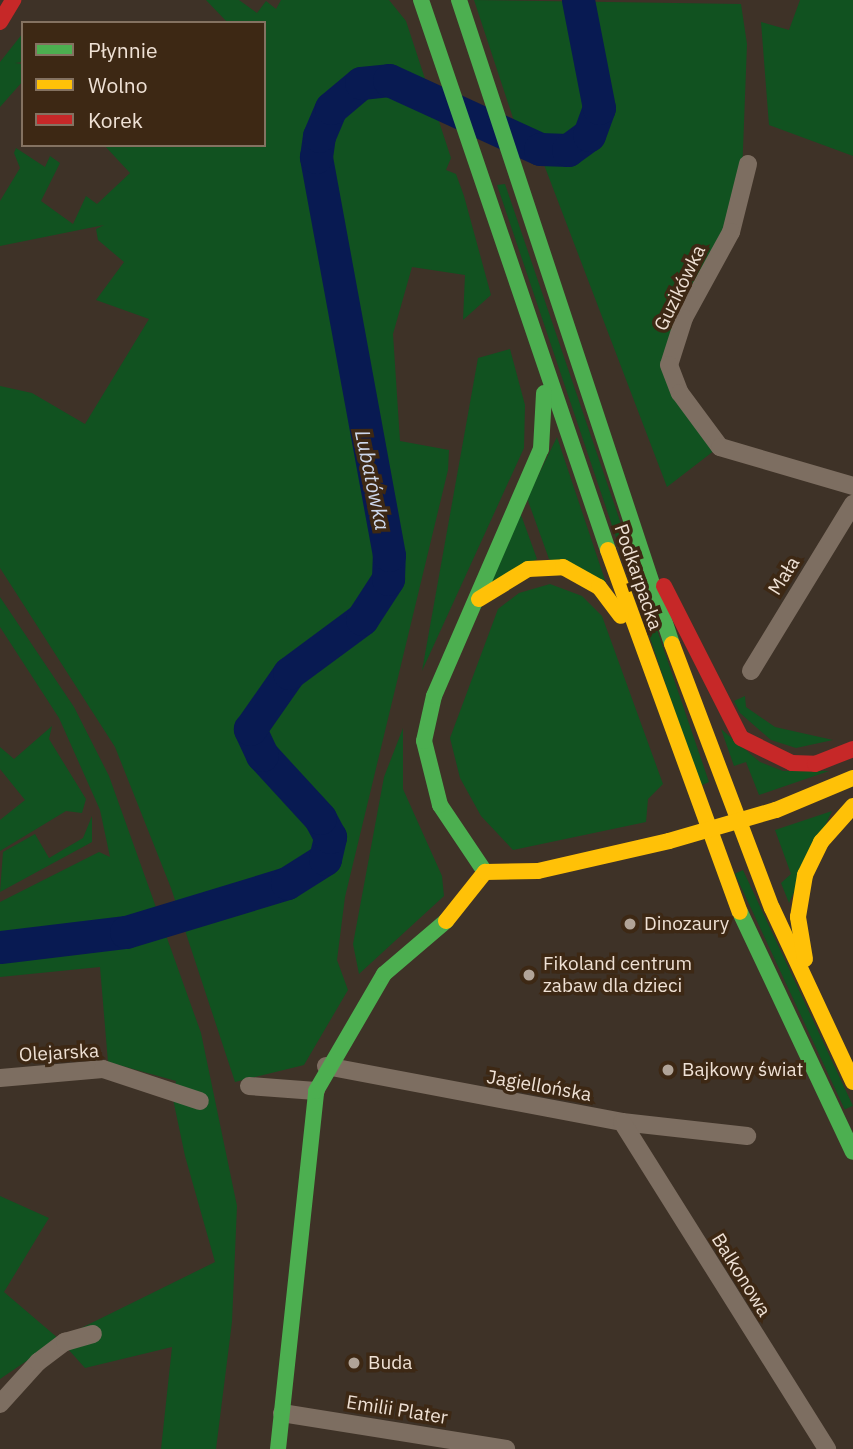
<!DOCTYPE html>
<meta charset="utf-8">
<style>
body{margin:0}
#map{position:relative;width:853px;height:1449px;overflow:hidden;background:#3e3227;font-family:"IBM Plex Sans",sans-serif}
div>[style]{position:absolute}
.green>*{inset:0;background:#115220;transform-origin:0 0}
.river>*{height:33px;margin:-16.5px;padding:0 16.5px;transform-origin:16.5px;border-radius:16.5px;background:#081a52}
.street>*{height:18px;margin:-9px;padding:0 9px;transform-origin:9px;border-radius:9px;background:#7d6e61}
.fast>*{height:16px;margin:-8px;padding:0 8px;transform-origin:8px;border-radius:8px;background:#4caf50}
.slow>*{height:16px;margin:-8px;padding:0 8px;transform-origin:8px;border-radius:8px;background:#ffc107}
.jam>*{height:16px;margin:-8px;padding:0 8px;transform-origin:8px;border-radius:8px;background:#c62828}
.dots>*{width:19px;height:19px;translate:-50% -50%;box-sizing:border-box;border:4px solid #3d2814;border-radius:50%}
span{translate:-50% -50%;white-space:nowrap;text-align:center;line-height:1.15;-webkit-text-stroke:7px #3d2814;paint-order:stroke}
.street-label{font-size:19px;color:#efe1d5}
.poi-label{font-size:19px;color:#efe1d5}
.left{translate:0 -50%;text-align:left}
.water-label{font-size:21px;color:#ced8ec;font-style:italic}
.legend{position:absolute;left:21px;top:21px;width:245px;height:126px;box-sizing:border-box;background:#3d2814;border:2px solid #847261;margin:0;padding:9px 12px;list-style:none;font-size:21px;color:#efe1d5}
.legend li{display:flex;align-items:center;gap:14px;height:35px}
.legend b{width:35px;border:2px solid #847261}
</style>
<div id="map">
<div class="green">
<i style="clip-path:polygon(206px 0,239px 0,257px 13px,266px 1px,276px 9px,281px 0,389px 0,406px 21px,451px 158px,446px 170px,456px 174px,464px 196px,491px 295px,463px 320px,465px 275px,412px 267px,393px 334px,400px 441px,449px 450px,448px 470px,345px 897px,337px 960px,348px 990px,304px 1065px,235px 1082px,171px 888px,115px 747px,0 568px,0 386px,32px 393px,85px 424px,149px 319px,96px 300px,124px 262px,98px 240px,96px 229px,104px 225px,0 246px,0 201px,20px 168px,14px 153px,16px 148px,45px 167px,50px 156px,60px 163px,41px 201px,73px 224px,86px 196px,97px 204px,130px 173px,104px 145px,264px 145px,264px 23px,228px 23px)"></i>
<i style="clip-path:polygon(474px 0,741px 4px,747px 44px,742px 175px,728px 228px,662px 370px,715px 450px,667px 487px,543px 162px,515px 124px)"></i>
<i style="clip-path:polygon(800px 0,853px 0,853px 156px,769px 125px,761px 22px,789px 30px)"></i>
<i style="clip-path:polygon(23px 33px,23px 62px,15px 63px,23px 64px,23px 81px,0 107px,0 62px)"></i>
<i style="clip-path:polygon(505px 184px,709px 782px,700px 786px,497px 185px)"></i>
<i style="clip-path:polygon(510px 349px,525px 405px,524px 448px,422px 671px,478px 358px)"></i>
<i style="clip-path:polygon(557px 437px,607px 586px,549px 559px,527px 498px)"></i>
<i style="clip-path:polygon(520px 512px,537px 559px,487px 585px)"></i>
<i style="clip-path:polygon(550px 584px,582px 596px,602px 616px,663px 784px,648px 799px,646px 822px,513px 850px,481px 816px,460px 778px,450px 738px,498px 609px,519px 593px)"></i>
<i style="clip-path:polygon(0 597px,74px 707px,109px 776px,201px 1033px,237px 1206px,232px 1322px,216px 1449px,161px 1449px,172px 1347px,85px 1368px,59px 1339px,0 1379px,0 1196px,49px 1218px,4px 1292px,59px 1339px,215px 1262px,185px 1156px,173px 1099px,176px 1081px,108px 1062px,100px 967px,0 977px,0 902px,99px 852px,110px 857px,100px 810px,59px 718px,0 627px)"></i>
<i style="clip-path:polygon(745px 696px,746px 707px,775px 727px,833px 740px,796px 748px,771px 740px,740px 713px,734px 701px)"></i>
<i style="clip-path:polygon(52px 726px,49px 739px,86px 799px,82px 813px,66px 811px,0 851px,0 820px,25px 800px,0 769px,0 747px,14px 759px)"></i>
<i style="clip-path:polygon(403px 728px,403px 789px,442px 876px,444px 896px,359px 974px,353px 944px,384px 777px)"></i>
<i style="clip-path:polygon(721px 729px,760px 762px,783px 771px,829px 771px,759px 795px,746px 762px,734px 766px)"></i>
<i style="clip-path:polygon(832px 811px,789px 903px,781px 883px,791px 874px,775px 830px)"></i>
<i style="clip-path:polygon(92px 816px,92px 842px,0 892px,3px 852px,35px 834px,49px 858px,83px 838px)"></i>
<i style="left:743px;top:870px;width:260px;height:9px;rotate:65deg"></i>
</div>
<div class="river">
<i style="left:0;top:947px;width:127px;rotate:-6.8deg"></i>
<i style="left:126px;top:932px;width:168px;rotate:-16.9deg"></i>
<i style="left:287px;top:883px;width:45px;rotate:-32.3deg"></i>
<i style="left:325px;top:859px;width:23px;rotate:-77deg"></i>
<i style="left:330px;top:837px;width:21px;rotate:-118deg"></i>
<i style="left:320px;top:818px;width:86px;rotate:-132.6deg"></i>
<i style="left:262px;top:755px;width:29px;rotate:-115deg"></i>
<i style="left:250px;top:729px;width:68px;rotate:-55.1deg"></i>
<i style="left:289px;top:673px;width:91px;rotate:-36.5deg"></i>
<i style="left:362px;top:619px;width:48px;rotate:-57deg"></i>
<i style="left:388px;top:579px;width:24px;rotate:-88deg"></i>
<i style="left:389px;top:555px;width:405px;rotate:-100.4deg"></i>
<i style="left:316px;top:157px;width:21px;rotate:-82deg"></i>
<i style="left:319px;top:136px;width:30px;rotate:-67deg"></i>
<i style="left:331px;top:108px;width:39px;rotate:-40deg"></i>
<i style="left:361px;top:83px;width:28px;rotate:-6deg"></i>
<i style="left:389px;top:80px;width:166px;rotate:24.6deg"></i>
<i style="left:540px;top:149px;width:28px;rotate:2deg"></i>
<i style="left:568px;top:150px;width:26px;rotate:-36deg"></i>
<i style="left:589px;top:135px;width:29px;rotate:-70deg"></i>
<i style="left:599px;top:108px;width:110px;rotate:-101deg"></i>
</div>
<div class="street">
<i style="left:748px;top:164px;width:70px;rotate:104deg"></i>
<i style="left:731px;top:232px;width:98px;rotate:118.7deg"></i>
<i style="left:684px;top:318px;width:49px;rotate:107.7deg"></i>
<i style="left:669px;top:365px;width:30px;rotate:69deg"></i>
<i style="left:680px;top:393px;width:67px;rotate:53.5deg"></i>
<i style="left:720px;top:447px;width:139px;rotate:16.3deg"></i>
<i style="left:751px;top:671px;width:196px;rotate:-58.6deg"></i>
<i style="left:326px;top:1066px;width:301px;rotate:10.7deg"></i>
<i style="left:622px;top:1122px;width:126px;rotate:6.4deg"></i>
<i style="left:0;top:1078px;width:103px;rotate:-5deg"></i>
<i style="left:103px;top:1069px;width:102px;rotate:18.3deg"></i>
<i style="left:249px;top:1086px;width:67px;rotate:4.3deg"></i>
<i style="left:622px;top:1122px;width:386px;rotate:57.9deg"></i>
<i style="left:0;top:1404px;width:57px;rotate:-47.9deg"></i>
<i style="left:38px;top:1362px;width:34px;rotate:-37deg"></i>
<i style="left:65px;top:1342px;width:29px;rotate:-16deg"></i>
<i style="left:282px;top:1413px;width:227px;rotate:9.1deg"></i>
</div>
<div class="fast">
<i style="left:421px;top:0;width:581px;rotate:71.22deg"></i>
<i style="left:459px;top:0;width:678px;rotate:71.7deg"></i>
<i style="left:485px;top:872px;width:81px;rotate:-123.9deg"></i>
<i style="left:440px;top:805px;width:66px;rotate:-104deg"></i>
<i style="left:424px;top:741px;width:46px;rotate:-77.5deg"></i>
<i style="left:434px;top:696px;width:269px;rotate:-66.6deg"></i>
<i style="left:541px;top:449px;width:56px;rotate:-86.9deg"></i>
<i style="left:740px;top:912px;width:265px;rotate:64.8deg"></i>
<i style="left:278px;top:1449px;width:360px;rotate:-83.9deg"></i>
<i style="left:316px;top:1091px;width:135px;rotate:-59.8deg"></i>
<i style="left:384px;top:974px;width:82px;rotate:-40.5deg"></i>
</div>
<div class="slow">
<i style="left:608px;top:550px;width:385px;rotate:70deg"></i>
<i style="left:479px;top:599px;width:57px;rotate:-31.5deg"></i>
<i style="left:528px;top:569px;width:35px;rotate:-3deg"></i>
<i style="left:563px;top:567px;width:41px;rotate:29.1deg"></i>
<i style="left:599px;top:587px;width:36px;rotate:53deg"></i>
<i style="left:672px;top:644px;width:282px;rotate:69.3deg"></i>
<i style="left:772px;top:908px;width:192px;rotate:65deg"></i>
<i style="left:446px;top:921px;width:63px;rotate:-51.5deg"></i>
<i style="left:485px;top:872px;width:53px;rotate:-1.1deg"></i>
<i style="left:538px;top:871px;width:134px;rotate:-12.9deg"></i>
<i style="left:669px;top:841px;width:111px;rotate:-16.2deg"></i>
<i style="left:776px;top:810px;width:83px;rotate:-22.6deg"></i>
<i style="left:805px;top:959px;width:43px;rotate:-99.5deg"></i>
<i style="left:798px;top:917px;width:43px;rotate:-80.5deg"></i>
<i style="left:805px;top:875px;width:37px;rotate:-64deg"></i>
<i style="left:821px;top:842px;width:48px;rotate:-48.4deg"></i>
</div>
<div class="jam">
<i style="left:0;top:22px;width:26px;rotate:-59deg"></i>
<i style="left:664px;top:586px;width:170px;rotate:63.1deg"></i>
<i style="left:741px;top:738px;width:57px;rotate:26.1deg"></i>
<i style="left:792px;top:763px;width:23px;rotate:2deg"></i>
<i style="left:815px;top:764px;width:41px;rotate:-21.5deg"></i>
</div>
<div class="dots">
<i style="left:630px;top:924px;background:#b1a498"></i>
<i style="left:529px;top:975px;background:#b1a498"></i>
<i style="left:668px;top:1070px;background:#b1a498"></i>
<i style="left:354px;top:1363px;background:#b1a498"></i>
</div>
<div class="street-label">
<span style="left:680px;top:288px;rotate:-64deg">Guzikówka</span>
<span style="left:784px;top:576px;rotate:-58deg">Mała</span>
<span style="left:638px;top:577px;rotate:71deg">Podkarpacka</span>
<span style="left:59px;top:1053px;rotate:-3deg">Olejarska</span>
<span style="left:539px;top:1086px;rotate:10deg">Jagiellońska</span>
<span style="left:741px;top:1275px;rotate:58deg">Balkonowa</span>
<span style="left:397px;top:1410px;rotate:9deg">Emilii Plater</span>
</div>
<div class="poi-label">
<span class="left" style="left:644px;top:924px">Dinozaury</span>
<span class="left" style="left:543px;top:975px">Fikoland centrum<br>zabaw dla dzieci</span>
<span class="left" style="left:682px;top:1070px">Bajkowy świat</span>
<span class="left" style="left:368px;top:1363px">Buda</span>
</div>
<div class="water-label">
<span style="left:373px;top:480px;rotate:78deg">Lubatówka</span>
</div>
<ul class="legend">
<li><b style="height:9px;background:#4caf50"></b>Płynnie</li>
<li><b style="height:9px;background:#ffc107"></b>Wolno</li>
<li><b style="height:9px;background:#c62828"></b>Korek</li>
</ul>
</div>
